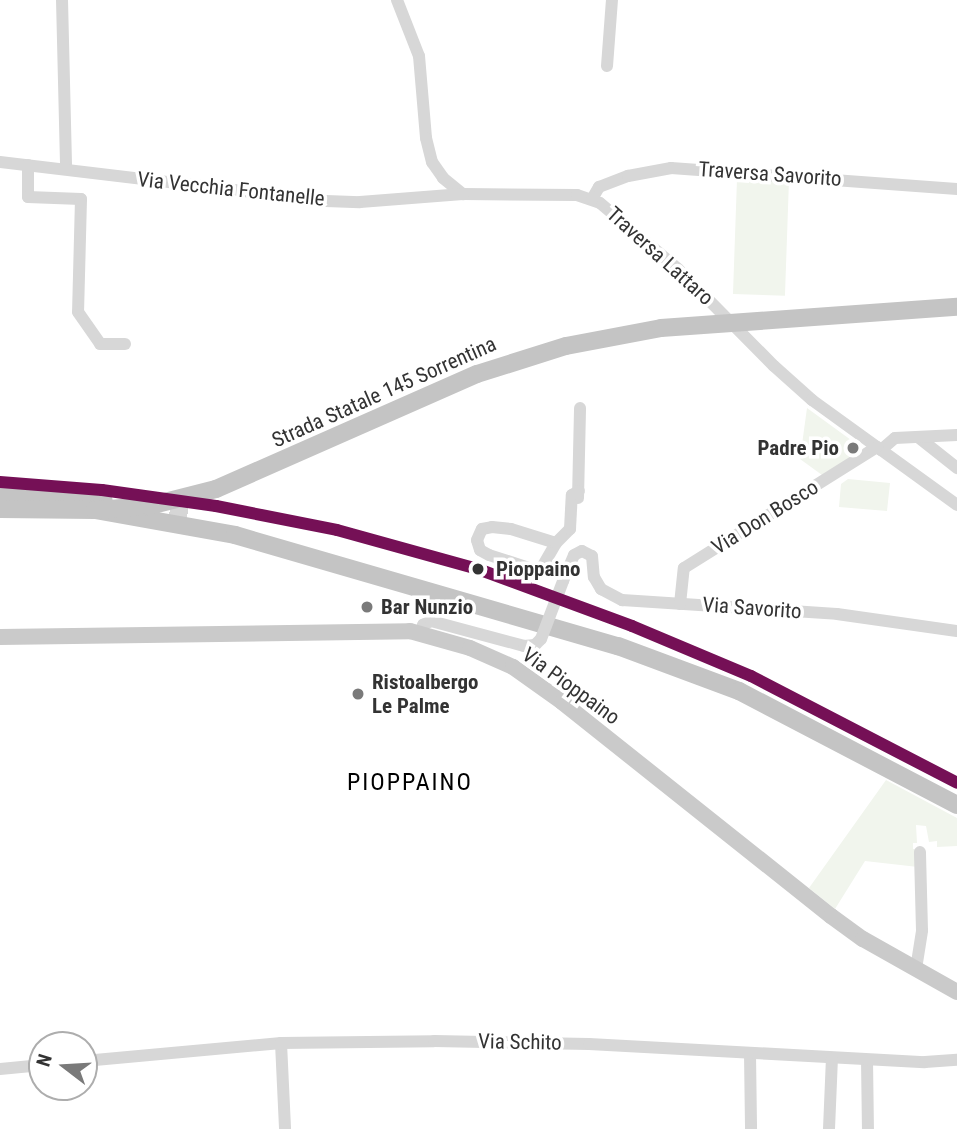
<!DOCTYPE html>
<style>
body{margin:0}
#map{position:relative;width:957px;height:1129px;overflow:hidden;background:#fff;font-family:"Roboto Condensed",sans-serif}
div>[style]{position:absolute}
.green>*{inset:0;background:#f1f5ed;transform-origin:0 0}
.highway-tunnel>*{height:18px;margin-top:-9px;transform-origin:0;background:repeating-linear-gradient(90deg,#d6d6d6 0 18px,transparent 0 27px)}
.minor>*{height:12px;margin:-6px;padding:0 6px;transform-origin:6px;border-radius:6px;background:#d7d7d7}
.major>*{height:16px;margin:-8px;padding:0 8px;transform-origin:8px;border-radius:8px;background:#cacaca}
.highway>*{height:18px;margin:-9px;padding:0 9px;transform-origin:9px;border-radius:9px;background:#c4c4c4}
.minor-bridge>*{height:12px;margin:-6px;padding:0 6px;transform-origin:6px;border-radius:6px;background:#d7d7d7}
.highway-bridge>*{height:18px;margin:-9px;padding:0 9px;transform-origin:9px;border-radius:9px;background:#c4c4c4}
.rail-1>*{height:12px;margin:-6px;padding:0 6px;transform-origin:6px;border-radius:6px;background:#751056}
.dots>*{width:19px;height:19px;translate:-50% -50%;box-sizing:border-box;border:4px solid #fff;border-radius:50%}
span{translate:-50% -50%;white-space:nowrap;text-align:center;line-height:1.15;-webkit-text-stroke:7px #fff;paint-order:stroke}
.street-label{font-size:21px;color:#333}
.poi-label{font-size:21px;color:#333;font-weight:700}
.right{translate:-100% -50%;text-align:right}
.left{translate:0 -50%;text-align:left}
.stop-label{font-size:21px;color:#333;font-weight:700}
.quarter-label{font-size:24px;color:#000;letter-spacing:2px}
.north{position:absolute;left:28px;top:1031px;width:70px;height:70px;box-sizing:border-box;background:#fff;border:2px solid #adadad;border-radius:50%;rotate:287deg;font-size:19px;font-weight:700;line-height:28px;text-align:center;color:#333}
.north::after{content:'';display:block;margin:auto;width:24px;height:32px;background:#7a7a7a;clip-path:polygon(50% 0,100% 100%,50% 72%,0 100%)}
</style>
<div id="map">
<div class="green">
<i style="left:737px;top:179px;width:52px;height:115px;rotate:2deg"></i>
<i style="clip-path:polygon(807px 408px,862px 448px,862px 450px,822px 475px,800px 459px)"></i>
<i style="clip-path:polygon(848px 479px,890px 483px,887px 511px,839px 507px,841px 484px)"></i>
<i style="clip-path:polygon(886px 780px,957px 818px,957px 846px,937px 847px,937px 841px,929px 842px,926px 826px,916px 825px,917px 843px,913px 843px,913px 849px,917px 849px,918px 867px,865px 861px,835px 909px,809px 888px)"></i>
</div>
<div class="highway-tunnel">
<i style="left:143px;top:507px;width:46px;rotate:10.1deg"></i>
</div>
<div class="minor">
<i style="left:62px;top:0;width:169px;rotate:88.6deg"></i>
<i style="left:397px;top:0;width:60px;rotate:68.6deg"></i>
<i style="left:419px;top:56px;width:82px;rotate:85.1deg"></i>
<i style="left:426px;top:138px;width:25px;rotate:76deg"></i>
<i style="left:432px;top:162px;width:19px;rotate:55deg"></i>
<i style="left:443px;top:178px;width:26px;rotate:39deg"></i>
<i style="left:463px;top:194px;width:114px;rotate:0.5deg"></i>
<i style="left:577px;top:195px;width:24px;rotate:19deg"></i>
<i style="left:600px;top:203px;width:102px;rotate:40.2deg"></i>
<i style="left:678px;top:269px;width:136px;rotate:45.3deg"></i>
<i style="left:774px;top:366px;width:51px;rotate:41.8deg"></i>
<i style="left:812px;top:400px;width:179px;rotate:35.9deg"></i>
<i style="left:607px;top:66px;width:66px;rotate:-85.7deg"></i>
<i style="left:0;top:162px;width:328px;rotate:6.8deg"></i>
<i style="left:326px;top:201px;width:34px;rotate:2deg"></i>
<i style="left:360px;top:202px;width:103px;rotate:-4.4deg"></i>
<i style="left:28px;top:165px;width:32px;rotate:90deg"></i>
<i style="left:28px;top:197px;width:53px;rotate:2.2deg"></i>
<i style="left:81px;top:199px;width:113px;rotate:91.5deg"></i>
<i style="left:78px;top:312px;width:39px;rotate:55deg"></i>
<i style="left:100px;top:344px;width:25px"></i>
<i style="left:592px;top:199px;width:14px;rotate:-60deg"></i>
<i style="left:599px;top:187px;width:31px;rotate:-21deg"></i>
<i style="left:628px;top:176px;width:44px;rotate:-10.5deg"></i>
<i style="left:671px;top:168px;width:287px;rotate:4.2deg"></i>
<i style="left:918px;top:437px;width:50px;rotate:38.5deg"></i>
<i style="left:881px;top:450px;width:18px;rotate:-41deg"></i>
<i style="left:895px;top:438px;width:62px;rotate:-2.8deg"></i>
<i style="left:578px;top:498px;width:90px;rotate:-88.7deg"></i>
<i style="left:556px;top:543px;width:28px;rotate:120deg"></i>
<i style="left:542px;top:567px;width:8px;rotate:157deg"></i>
<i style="left:535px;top:570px;width:48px;rotate:-161.9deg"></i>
<i style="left:489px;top:555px;width:10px;rotate:-151deg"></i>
<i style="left:480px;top:550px;width:10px;rotate:-107deg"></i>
<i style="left:477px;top:540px;width:12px;rotate:-66deg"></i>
<i style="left:482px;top:529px;width:10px;rotate:-11deg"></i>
<i style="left:492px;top:527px;width:19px;rotate:6deg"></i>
<i style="left:511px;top:529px;width:47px;rotate:17.3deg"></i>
<i style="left:556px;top:543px;width:20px;rotate:-45deg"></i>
<i style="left:570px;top:529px;width:34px;rotate:-87deg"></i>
<i style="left:572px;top:495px;width:8px;rotate:-30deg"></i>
<i style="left:563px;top:581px;width:28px;rotate:-67deg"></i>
<i style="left:574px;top:555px;width:9px;rotate:-27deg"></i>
<i style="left:582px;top:551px;width:11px;rotate:27deg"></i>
<i style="left:592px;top:556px;width:21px;rotate:85deg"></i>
<i style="left:594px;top:577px;width:14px;rotate:60deg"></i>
<i style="left:601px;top:589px;width:24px;rotate:28deg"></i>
<i style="left:622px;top:600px;width:215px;rotate:3.7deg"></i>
<i style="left:837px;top:614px;width:121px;rotate:8.1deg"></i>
<i style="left:680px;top:604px;width:36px;rotate:-84deg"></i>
<i style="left:684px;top:568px;width:228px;rotate:-32.1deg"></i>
<i style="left:420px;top:633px;width:9px;rotate:-69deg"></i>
<i style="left:423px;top:625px;width:9px;rotate:-27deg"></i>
<i style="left:431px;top:621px;width:96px;rotate:15deg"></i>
<i style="left:524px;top:646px;width:11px;rotate:-5deg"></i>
<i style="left:535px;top:645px;width:8px;rotate:-45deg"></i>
<i style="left:916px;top:969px;width:39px;rotate:-81deg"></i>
<i style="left:922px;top:930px;width:78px;rotate:-91.5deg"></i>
<i style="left:281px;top:1043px;width:86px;rotate:87.3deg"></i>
<i style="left:750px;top:1054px;width:75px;rotate:89.2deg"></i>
<i style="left:867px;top:1060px;width:69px;rotate:89.2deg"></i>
<i style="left:84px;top:1061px;width:198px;rotate:-5.2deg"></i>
<i style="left:281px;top:1043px;width:153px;rotate:-0.7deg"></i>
<i style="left:434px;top:1041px;width:155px;rotate:1.1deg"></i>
<i style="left:589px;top:1044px;width:336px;rotate:3.1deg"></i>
<i style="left:925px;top:1062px;width:32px;rotate:-4deg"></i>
<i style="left:0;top:1069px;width:42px;rotate:-5.4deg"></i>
<i style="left:829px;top:1129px;width:71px;rotate:-87.6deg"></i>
</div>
<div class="major">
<i style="left:0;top:637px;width:410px;rotate:-0.8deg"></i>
<i style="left:410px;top:631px;width:62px;rotate:15.8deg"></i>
<i style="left:470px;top:648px;width:47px;rotate:23.8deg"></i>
<i style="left:513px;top:667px;width:60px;rotate:35.5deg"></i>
<i style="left:562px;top:702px;width:344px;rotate:38.5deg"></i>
<i style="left:831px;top:916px;width:39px;rotate:36deg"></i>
<i style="left:863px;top:939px;width:108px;rotate:29.4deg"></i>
</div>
<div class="highway">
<i style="left:0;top:492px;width:104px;rotate:4.9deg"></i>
<i style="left:0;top:509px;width:95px;rotate:0.6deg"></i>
<i style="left:95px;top:510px;width:142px;rotate:10.1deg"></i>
<i style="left:235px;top:535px;width:399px;rotate:16.2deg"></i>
<i style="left:618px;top:646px;width:129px;rotate:20.4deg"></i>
<i style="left:739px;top:691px;width:246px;rotate:27.6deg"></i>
</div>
<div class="minor-bridge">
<i style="left:541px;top:639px;width:62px;rotate:-69.2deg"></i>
</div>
<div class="highway-bridge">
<i style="left:95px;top:510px;width:54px;rotate:-4.2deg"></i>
<i style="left:149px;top:506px;width:69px;rotate:-14.2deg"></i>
<i style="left:216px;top:489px;width:285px;rotate:-23.8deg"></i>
<i style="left:477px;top:374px;width:93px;rotate:-17.5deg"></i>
<i style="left:566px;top:346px;width:97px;rotate:-10.7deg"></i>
<i style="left:661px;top:328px;width:297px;rotate:-4.1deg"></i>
</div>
<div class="rail-1">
<i style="left:0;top:482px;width:102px;rotate:4.5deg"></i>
<i style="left:102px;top:490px;width:115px;rotate:8deg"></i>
<i style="left:216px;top:506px;width:123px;rotate:11.2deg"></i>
<i style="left:337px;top:530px;width:146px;rotate:15.5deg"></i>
<i style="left:478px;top:569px;width:164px;rotate:20.3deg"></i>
<i style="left:632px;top:626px;width:129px;rotate:22.8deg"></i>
<i style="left:751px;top:676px;width:232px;rotate:27.4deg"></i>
</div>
<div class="dots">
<i style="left:853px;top:448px;background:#7a7a7a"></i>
<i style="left:478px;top:569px;background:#333"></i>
<i style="left:367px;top:607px;background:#7a7a7a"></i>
<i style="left:358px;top:694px;background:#7a7a7a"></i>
</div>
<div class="street-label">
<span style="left:770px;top:174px;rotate:4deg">Traversa Savorito</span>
<span style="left:231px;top:189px;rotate:6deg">Via Vecchia Fontanelle</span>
<span style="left:660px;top:256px;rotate:42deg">Traversa Lattaro</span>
<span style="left:384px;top:392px;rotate:-24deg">Strada Statale 145 Sorrentina</span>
<span style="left:765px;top:517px;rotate:-32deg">Via Don Bosco</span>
<span style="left:752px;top:608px;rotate:4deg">Via Savorito</span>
<span style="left:571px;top:686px;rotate:36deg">Via Pioppaino</span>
<span style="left:520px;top:1042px;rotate:1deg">Via Schito</span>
</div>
<div class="poi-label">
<span class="right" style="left:839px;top:448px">Padre Pio</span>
<span class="left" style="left:381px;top:607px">Bar Nunzio</span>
<span class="left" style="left:372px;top:694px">Ristoalbergo<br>Le Palme</span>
</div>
<div class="stop-label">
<span class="left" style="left:496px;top:569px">Pioppaino</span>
</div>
<div class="quarter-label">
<span style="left:410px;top:783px">PIOPPAINO</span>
</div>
<div class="north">N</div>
</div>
